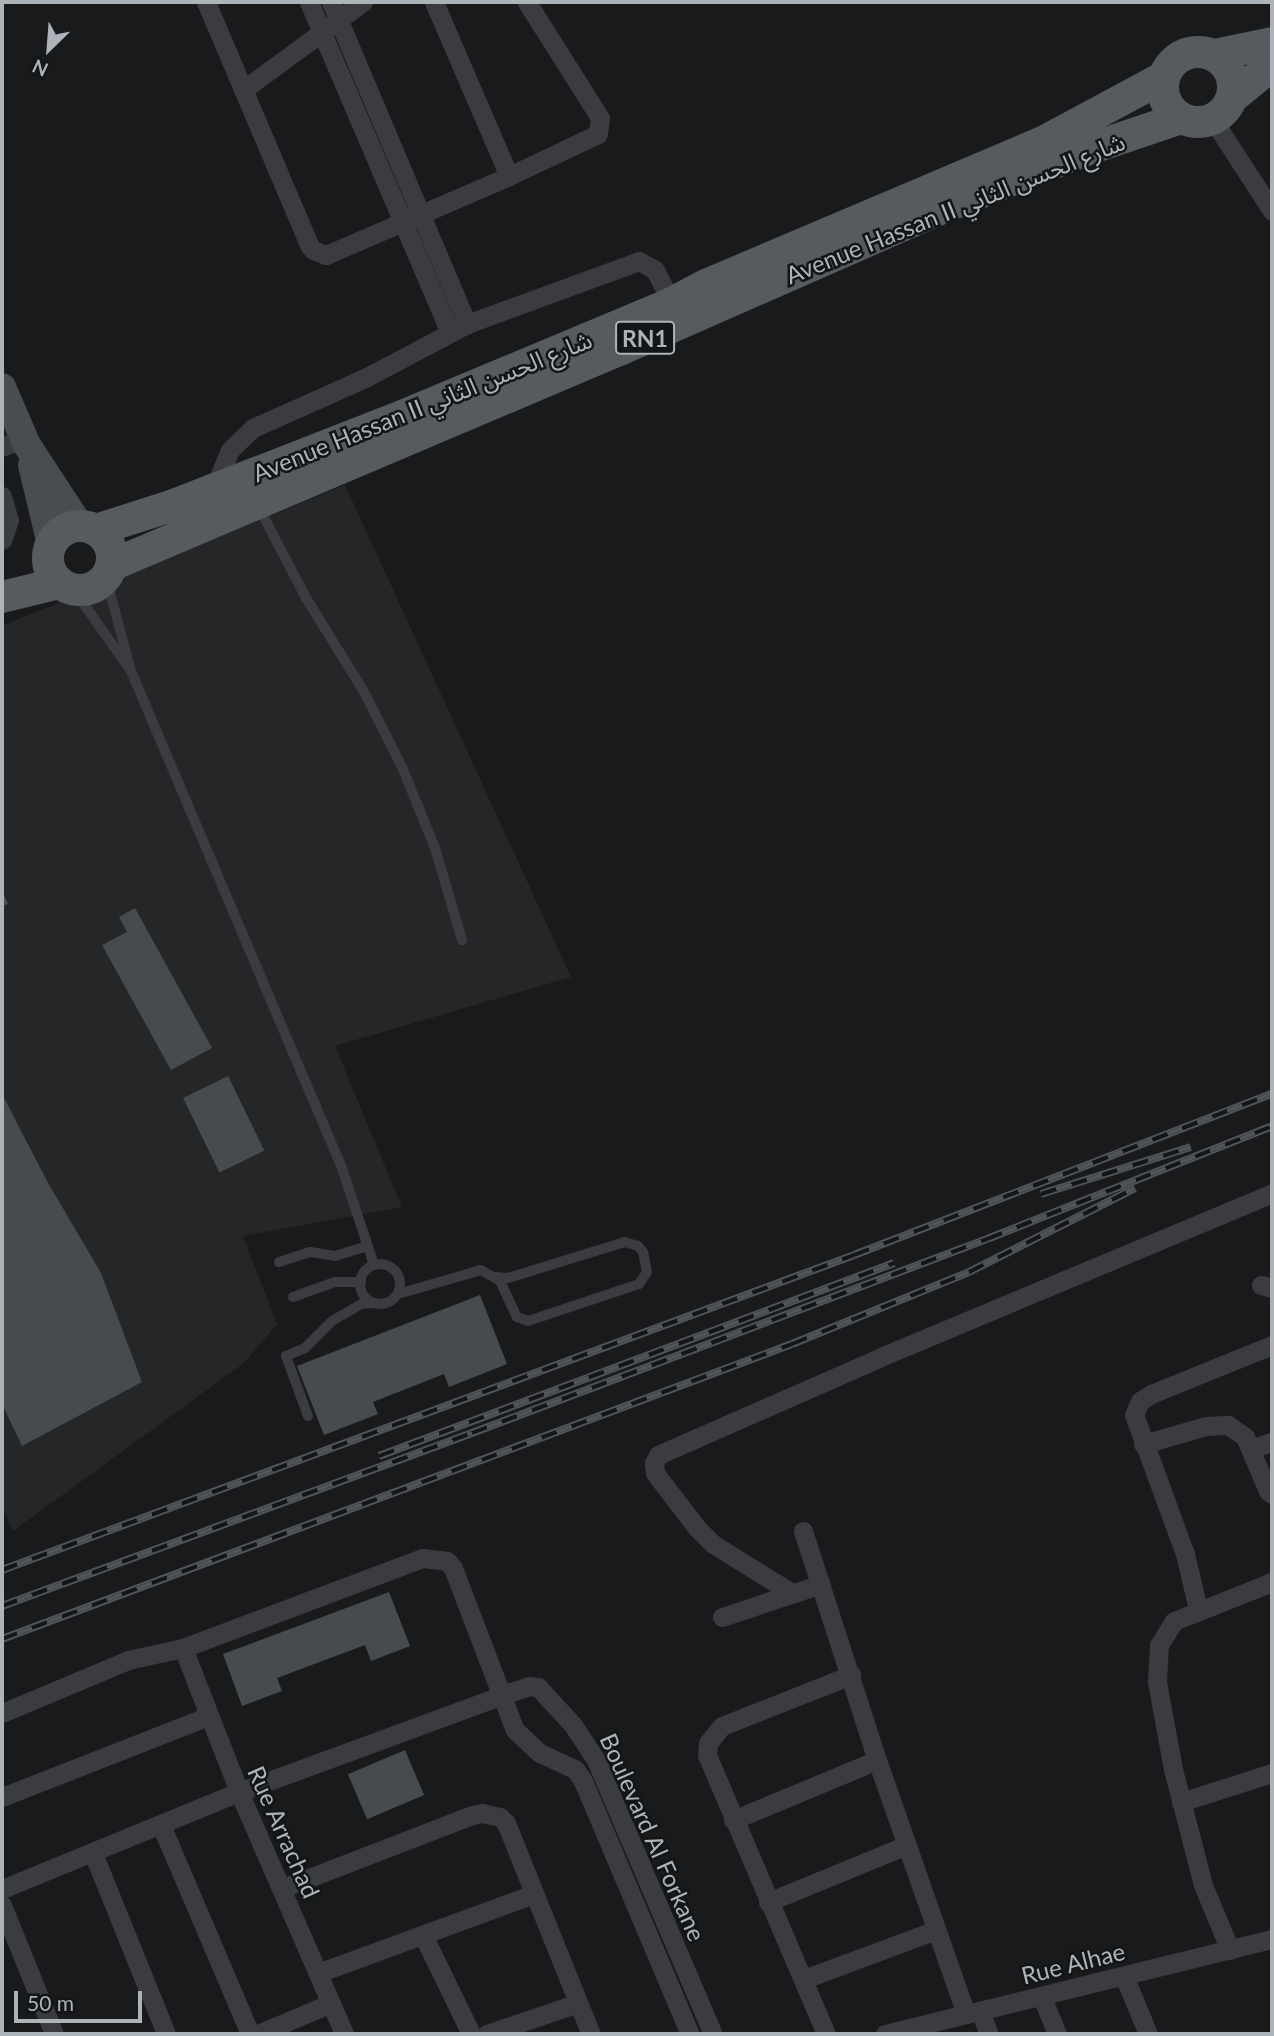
<!DOCTYPE html>
<meta charset="utf-8">
<style>
body{margin:0}
#map{position:relative;width:1274px;height:2036px;overflow:hidden;background:#191a1b;font-family:Lato,"Noto Sans Arabic",sans-serif}
div>[style]{position:absolute}
.built>*{inset:0;background:#252628}
.building>*{inset:0;background:#484b4d;transform-origin:0 0}
.lane>*{height:10px;margin:-5px;padding:0 5px;transform-origin:5px;border-radius:5px;background:#3a3c40}
.lane>.ring{margin:-5px;padding:0;box-sizing:content-box;background:none;border:10px solid #3a3c40;border-radius:50%}
.street>*{height:19px;margin:-9.5px;padding:0 9.5px;transform-origin:9.5px;border-radius:9.5px;background:#3a3c40}
.secondary>*{height:28px;margin:-14px;padding:0 14px;transform-origin:14px;border-radius:14px;background:#494c50}
.primary>*{height:32px;margin:-16px;padding:0 16px;transform-origin:16px;border-radius:16px;background:#575a5e}
.primary>.ring{margin:-16px;padding:0;box-sizing:content-box;background:none;border:32px solid #575a5e;border-radius:50%}
.rail>*{height:8px;margin-top:-4px;transform-origin:0;background:repeating-linear-gradient(90deg,#141516 0 16px,#505357 0 32px);box-sizing:border-box;border-block:2px solid #505357}
span{translate:-50% -50%;white-space:nowrap;text-align:center;line-height:1.15;-webkit-text-stroke:5px #141516;paint-order:stroke}
.shield-label span{padding:2px 5px;background:#141516;border:2px solid;border-radius:5px;-webkit-text-stroke-width:0}
.shield-label{font-size:23px;color:#adb4b9;font-weight:700}
.street-label{font-size:24px;color:#adb4b9}
.frame{position:absolute;inset:0;border:4px solid #adb4b9;pointer-events:none}
.north{position:absolute;left:14px;top:14px;width:70px;height:70px;-webkit-text-stroke:5px #141516;paint-order:stroke;rotate:205deg;font-size:19px;font-weight:700;line-height:28px;text-align:center;color:#adb4b9}
.north::after{content:'';display:block;margin:auto;width:24px;height:32px;background:#adb4b9;clip-path:polygon(50% 0,100% 100%,50% 72%,0 100%)}
.scale{position:absolute;left:14px;top:1991px;width:128px;height:32px;box-sizing:border-box;border:4px solid #adb4b9;border-top:0;padding-left:9px;font-size:21px;line-height:24px;white-space:nowrap;color:#adb4b9;-webkit-text-stroke:5px #141516;paint-order:stroke}
</style>
<div id="map">
<div class="built">
<i style="clip-path:polygon(345px 485px,571px 977px,335px 1046px,402px 1207px,243px 1236px,277px 1324px,244px 1363px,13px 1531px,2px 1506px,2px 626px)"></i>
</div>
<div class="building">
<i style="clip-path:polygon(2px 890px,8px 904px,2px 906px)"></i>
<i style="clip-path:polygon(135px 908px,212px 1048px,171px 1070px,102px 945px,127px 932px,119px 917px)"></i>
<i style="left:228px;top:1076px;width:83px;height:50px;rotate:64deg"></i>
<i style="clip-path:polygon(2px 1094px,48px 1183px,101px 1273px,142px 1382px,22px 1446px,2px 1404px)"></i>
<i style="clip-path:polygon(480px 1295px,507px 1364px,449px 1387px,444px 1374px,373px 1402px,378px 1414px,324px 1435px,297px 1366px)"></i>
<i style="clip-path:polygon(389px 1592px,410px 1646px,371px 1661px,365px 1645px,277px 1678px,282px 1691px,242px 1706px,223px 1654px)"></i>
<i style="left:405px;top:1750px;width:49px;height:62px;rotate:67deg"></i>
</div>
<div class="lane">
<i style="left:259px;top:508px;width:102px;rotate:62.4deg"></i>
<i style="left:306px;top:598px;width:108px;rotate:58.2deg"></i>
<i style="left:363px;top:690px;width:86px;rotate:63.1deg"></i>
<i style="left:402px;top:767px;width:87px;rotate:67.8deg"></i>
<i style="left:435px;top:848px;width:96px;rotate:73.6deg"></i>
<i style="left:74px;top:590px;width:99px;rotate:54.9deg"></i>
<i style="left:131px;top:671px;width:96px;rotate:-105deg"></i>
<i style="left:131px;top:671px;width:540px;rotate:67deg"></i>
<i style="left:342px;top:1168px;width:102px;rotate:71.7deg"></i>
<i style="left:279px;top:1262px;width:33px;rotate:-18deg"></i>
<i style="left:310px;top:1252px;width:25px;rotate:9deg"></i>
<i style="left:335px;top:1256px;width:34px;rotate:-17deg"></i>
<i class="ring" style="left:360px;top:1264px;width:30px;height:30px"></i>
<i style="left:398px;top:1294px;width:86px;rotate:-16.1deg"></i>
<i style="left:481px;top:1270px;width:22px;rotate:30deg"></i>
<i style="left:500px;top:1281px;width:40px;rotate:65deg"></i>
<i style="left:517px;top:1317px;width:12px;rotate:20deg"></i>
<i style="left:528px;top:1321px;width:117px;rotate:-18.4deg"></i>
<i style="left:639px;top:1284px;width:14px;rotate:-56deg"></i>
<i style="left:647px;top:1272px;width:20px;rotate:-101deg"></i>
<i style="left:643px;top:1252px;width:8px;rotate:-130deg"></i>
<i style="left:638px;top:1246px;width:14px;rotate:-163deg"></i>
<i style="left:625px;top:1242px;width:122px;rotate:162.9deg"></i>
<i style="left:508px;top:1278px;width:13px;rotate:-176deg"></i>
<i style="left:293px;top:1297px;width:45px;rotate:-19.7deg"></i>
<i style="left:335px;top:1282px;width:26px"></i>
<i style="left:308px;top:1416px;width:64px;rotate:-110.1deg"></i>
<i style="left:286px;top:1356px;width:21px;rotate:-23deg"></i>
<i style="left:305px;top:1348px;width:38px;rotate:-45deg"></i>
<i style="left:332px;top:1321px;width:34px;rotate:-30deg"></i>
<i style="left:362px;top:1304px;width:11px;rotate:-5deg"></i>
</div>
<div class="street">
<i style="left:206px;top:2px;width:264px;rotate:67deg"></i>
<i style="left:309px;top:245px;width:6px;rotate:51deg"></i>
<i style="left:313px;top:250px;width:14px;rotate:21deg"></i>
<i style="left:326px;top:255px;width:199px;rotate:-23.3deg"></i>
<i style="left:509px;top:176px;width:98px;rotate:-25.3deg"></i>
<i style="left:598px;top:134px;width:16px;rotate:-83deg"></i>
<i style="left:600px;top:118px;width:137px;rotate:-122.2deg"></i>
<i style="left:309px;top:2px;width:359px;rotate:66.9deg"></i>
<i style="left:331px;top:2px;width:350px;rotate:67.1deg"></i>
<i style="left:434px;top:2px;width:189px;rotate:66.7deg"></i>
<i style="left:243px;top:90px;width:149px;rotate:-36.3deg"></i>
<i style="left:1213px;top:120px;width:108px;rotate:57deg"></i>
<i style="left:2px;top:447px;width:23px;rotate:-23deg"></i>
<i style="left:213px;top:491px;width:44px;rotate:-67.5deg"></i>
<i style="left:230px;top:450px;width:32px;rotate:-44deg"></i>
<i style="left:253px;top:428px;width:125px;rotate:-24.1deg"></i>
<i style="left:367px;top:377px;width:113px;rotate:-27.9deg"></i>
<i style="left:467px;top:324px;width:183px;rotate:-20.1deg"></i>
<i style="left:639px;top:261px;width:18px;rotate:29deg"></i>
<i style="left:655px;top:270px;width:37px;rotate:63deg"></i>
<i style="left:2px;top:496px;width:25px;rotate:74deg"></i>
<i style="left:9px;top:520px;width:21px;rotate:109deg"></i>
<i style="left:1261px;top:1285px;width:11px;rotate:15deg"></i>
<i style="left:1143px;top:1444px;width:66px;rotate:-15.9deg"></i>
<i style="left:1206px;top:1426px;width:22px;rotate:-3deg"></i>
<i style="left:1228px;top:1425px;width:21px;rotate:35deg"></i>
<i style="left:1245px;top:1437px;width:59px;rotate:66.9deg"></i>
<i style="left:1268px;top:1491px;width:5px;rotate:37deg"></i>
<i style="left:1250px;top:1449px;width:23px;rotate:-18deg"></i>
<i style="left:803px;top:1531px;width:241px;rotate:72.1deg"></i>
<i style="left:877px;top:1760px;width:269px;rotate:70.7deg"></i>
<i style="left:792px;top:1593px;width:93px;rotate:-148.2deg"></i>
<i style="left:713px;top:1544px;width:23px;rotate:-135deg"></i>
<i style="left:697px;top:1528px;width:69px;rotate:-127.4deg"></i>
<i style="left:655px;top:1473px;width:10px;rotate:-96deg"></i>
<i style="left:654px;top:1463px;width:9px;rotate:-63deg"></i>
<i style="left:658px;top:1455px;width:246px;rotate:-23.7deg"></i>
<i style="left:883px;top:1356px;width:422px;rotate:-22.7deg"></i>
<i style="left:1198px;top:1609px;width:57px;rotate:-103.3deg"></i>
<i style="left:1185px;top:1554px;width:148px;rotate:-110.1deg"></i>
<i style="left:1134px;top:1415px;width:15px;rotate:-67deg"></i>
<i style="left:1140px;top:1401px;width:13px;rotate:-32deg"></i>
<i style="left:1151px;top:1394px;width:131px;rotate:-22deg"></i>
<i style="left:722px;top:1617px;width:104px;rotate:-18.4deg"></i>
<i style="left:183px;top:1648px;width:155px;rotate:68.7deg"></i>
<i style="left:239px;top:1792px;width:264px;rotate:66.5deg"></i>
<i style="left:2px;top:1713px;width:137px;rotate:-22.8deg"></i>
<i style="left:128px;top:1660px;width:56px;rotate:-12.3deg"></i>
<i style="left:183px;top:1648px;width:256px;rotate:-20.6deg"></i>
<i style="left:423px;top:1558px;width:24px;rotate:7deg"></i>
<i style="left:447px;top:1561px;width:9px;rotate:49deg"></i>
<i style="left:453px;top:1568px;width:173px;rotate:69.1deg"></i>
<i style="left:515px;top:1730px;width:34px;rotate:43deg"></i>
<i style="left:540px;top:1753px;width:38px;rotate:25deg"></i>
<i style="left:575px;top:1769px;width:14px;rotate:56deg"></i>
<i style="left:583px;top:1781px;width:275px;rotate:67.1deg"></i>
<i style="left:2px;top:1797px;width:222px;rotate:-21.4deg"></i>
<i style="left:1181px;top:1802px;width:96px;rotate:-17.7deg"></i>
<i style="left:733px;top:1820px;width:156px;rotate:-22.6deg"></i>
<i style="left:161px;top:1825px;width:227px;rotate:66.9deg"></i>
<i style="left:93px;top:1853px;width:195px;rotate:68deg"></i>
<i style="left:283px;top:1888px;width:203px;rotate:-21.1deg"></i>
<i style="left:472px;top:1815px;width:10px;rotate:-11deg"></i>
<i style="left:482px;top:1813px;width:18px;rotate:13deg"></i>
<i style="left:500px;top:1817px;width:8px;rotate:45deg"></i>
<i style="left:506px;top:1823px;width:227px;rotate:68.1deg"></i>
<i style="left:2px;top:1889px;width:256px;rotate:-22.3deg"></i>
<i style="left:239px;top:1792px;width:280px;rotate:-20.2deg"></i>
<i style="left:502px;top:1695px;width:28px;rotate:-18deg"></i>
<i style="left:529px;top:1686px;width:9px;rotate:6deg"></i>
<i style="left:538px;top:1687px;width:52px;rotate:47.4deg"></i>
<i style="left:573px;top:1725px;width:42px;rotate:56.7deg"></i>
<i style="left:596px;top:1760px;width:298px;rotate:66.9deg"></i>
<i style="left:768px;top:1902px;width:150px;rotate:-22.3deg"></i>
<i style="left:2px;top:1905px;width:139px;rotate:68deg"></i>
<i style="left:423px;top:1935px;width:110px;rotate:64.1deg"></i>
<i style="left:1230px;top:1950px;width:70px;rotate:-112.6deg"></i>
<i style="left:1203px;top:1885px;width:120px;rotate:-104.5deg"></i>
<i style="left:1173px;top:1769px;width:88px;rotate:-100.4deg"></i>
<i style="left:1157px;top:1682px;width:37px;rotate:-87deg"></i>
<i style="left:1159px;top:1645px;width:28px;rotate:-58deg"></i>
<i style="left:1174px;top:1621px;width:105px;rotate:-21.7deg"></i>
<i style="left:318px;top:1973px;width:230px;rotate:-20.1deg"></i>
<i style="left:1124px;top:1976px;width:63px;rotate:67.5deg"></i>
<i style="left:804px;top:1979px;width:141px;rotate:-20.4deg"></i>
<i style="left:1042px;top:1997px;width:40px;rotate:68deg"></i>
<i style="left:980px;top:2011px;width:25px;rotate:69deg"></i>
<i style="left:258px;top:2034px;width:79px;rotate:-23deg"></i>
<i style="left:487px;top:2034px;width:96px;rotate:-18.8deg"></i>
<i style="left:826px;top:2034px;width:303px;rotate:-113.1deg"></i>
<i style="left:707px;top:1755px;width:12px;rotate:-85deg"></i>
<i style="left:708px;top:1743px;width:22px;rotate:-51deg"></i>
<i style="left:722px;top:1726px;width:139px;rotate:-21.6deg"></i>
<i style="left:885px;top:2034px;width:398px;rotate:-13.8deg"></i>
</div>
<div class="secondary">
<i style="left:2px;top:387px;width:63px;rotate:66.7deg"></i>
<i style="left:27px;top:445px;width:97px;rotate:56.8deg"></i>
<i style="left:32px;top:465px;width:81px;rotate:76.5deg"></i>
</div>
<div class="primary">
<i class="ring" style="left:1163px;top:52px;width:38px;height:38px"></i>
<i style="left:1215px;top:55px;width:58px;rotate:-11.9deg"></i>
<i style="left:1233px;top:97px;width:50px;rotate:-39.4deg"></i>
<i class="ring" style="left:48px;top:526px;width:32px;height:32px"></i>
<i style="left:96px;top:530px;width:82px;rotate:-17.8deg"></i>
<i style="left:174px;top:505px;width:250px;rotate:-21.3deg"></i>
<i style="left:407px;top:414px;width:287px;rotate:-22.7deg"></i>
<i style="left:672px;top:303px;width:38px;rotate:-28deg"></i>
<i style="left:706px;top:285px;width:364px;rotate:-23deg"></i>
<i style="left:1041px;top:143px;width:140px;rotate:-28.2deg"></i>
<i style="left:112px;top:565px;width:551px;rotate:-22.98deg"></i>
<i style="left:619px;top:350px;width:343px;rotate:-23.7deg"></i>
<i style="left:933px;top:212px;width:165px;rotate:-22.1deg"></i>
<i style="left:1086px;top:150px;width:100px;rotate:-18.6deg"></i>
<i style="left:2px;top:597px;width:59px;rotate:-13.8deg"></i>
</div>
<div class="rail">
<i style="left:1041px;top:1194px;width:157px;rotate:-17.4deg"></i>
<i style="left:379px;top:1456px;width:550px;rotate:-20.54deg"></i>
<i style="left:2px;top:1570px;width:908px;rotate:-20.29deg"></i>
<i style="left:854px;top:1255px;width:448px;rotate:-21.1deg"></i>
<i style="left:2px;top:1606px;width:501px;rotate:-20.21deg"></i>
<i style="left:472px;top:1433px;width:550px;rotate:-20.64deg"></i>
<i style="left:987px;top:1239px;width:307px;rotate:-21.6deg"></i>
<i style="left:2px;top:1639px;width:843px;rotate:-20.48deg"></i>
<i style="left:792px;top:1344px;width:191px;rotate:-22.1deg"></i>
<i style="left:969px;top:1272px;width:186px;rotate:-26.8deg"></i>
</div>
<div class="shield-label">
<span style="left:645px;top:338px">RN1</span>
</div>
<div class="street-label">
<span style="left:955px;top:208px;rotate:-22deg">Avenue Hassan II شارع الحسن الثاني</span>
<span style="left:422px;top:406px;rotate:-22deg">Avenue Hassan II شارع الحسن الثاني</span>
<span style="left:284px;top:1832px;rotate:66deg">Rue Arrachad</span>
<span style="left:653px;top:1837px;rotate:66deg">Boulevard Al Forkane</span>
<span style="left:1073px;top:1963px;rotate:-14deg">Rue Alhae</span>
</div>
<div class="frame"></div>
<div class="north">N</div>
<div class="scale">50 m</div>
</div>
